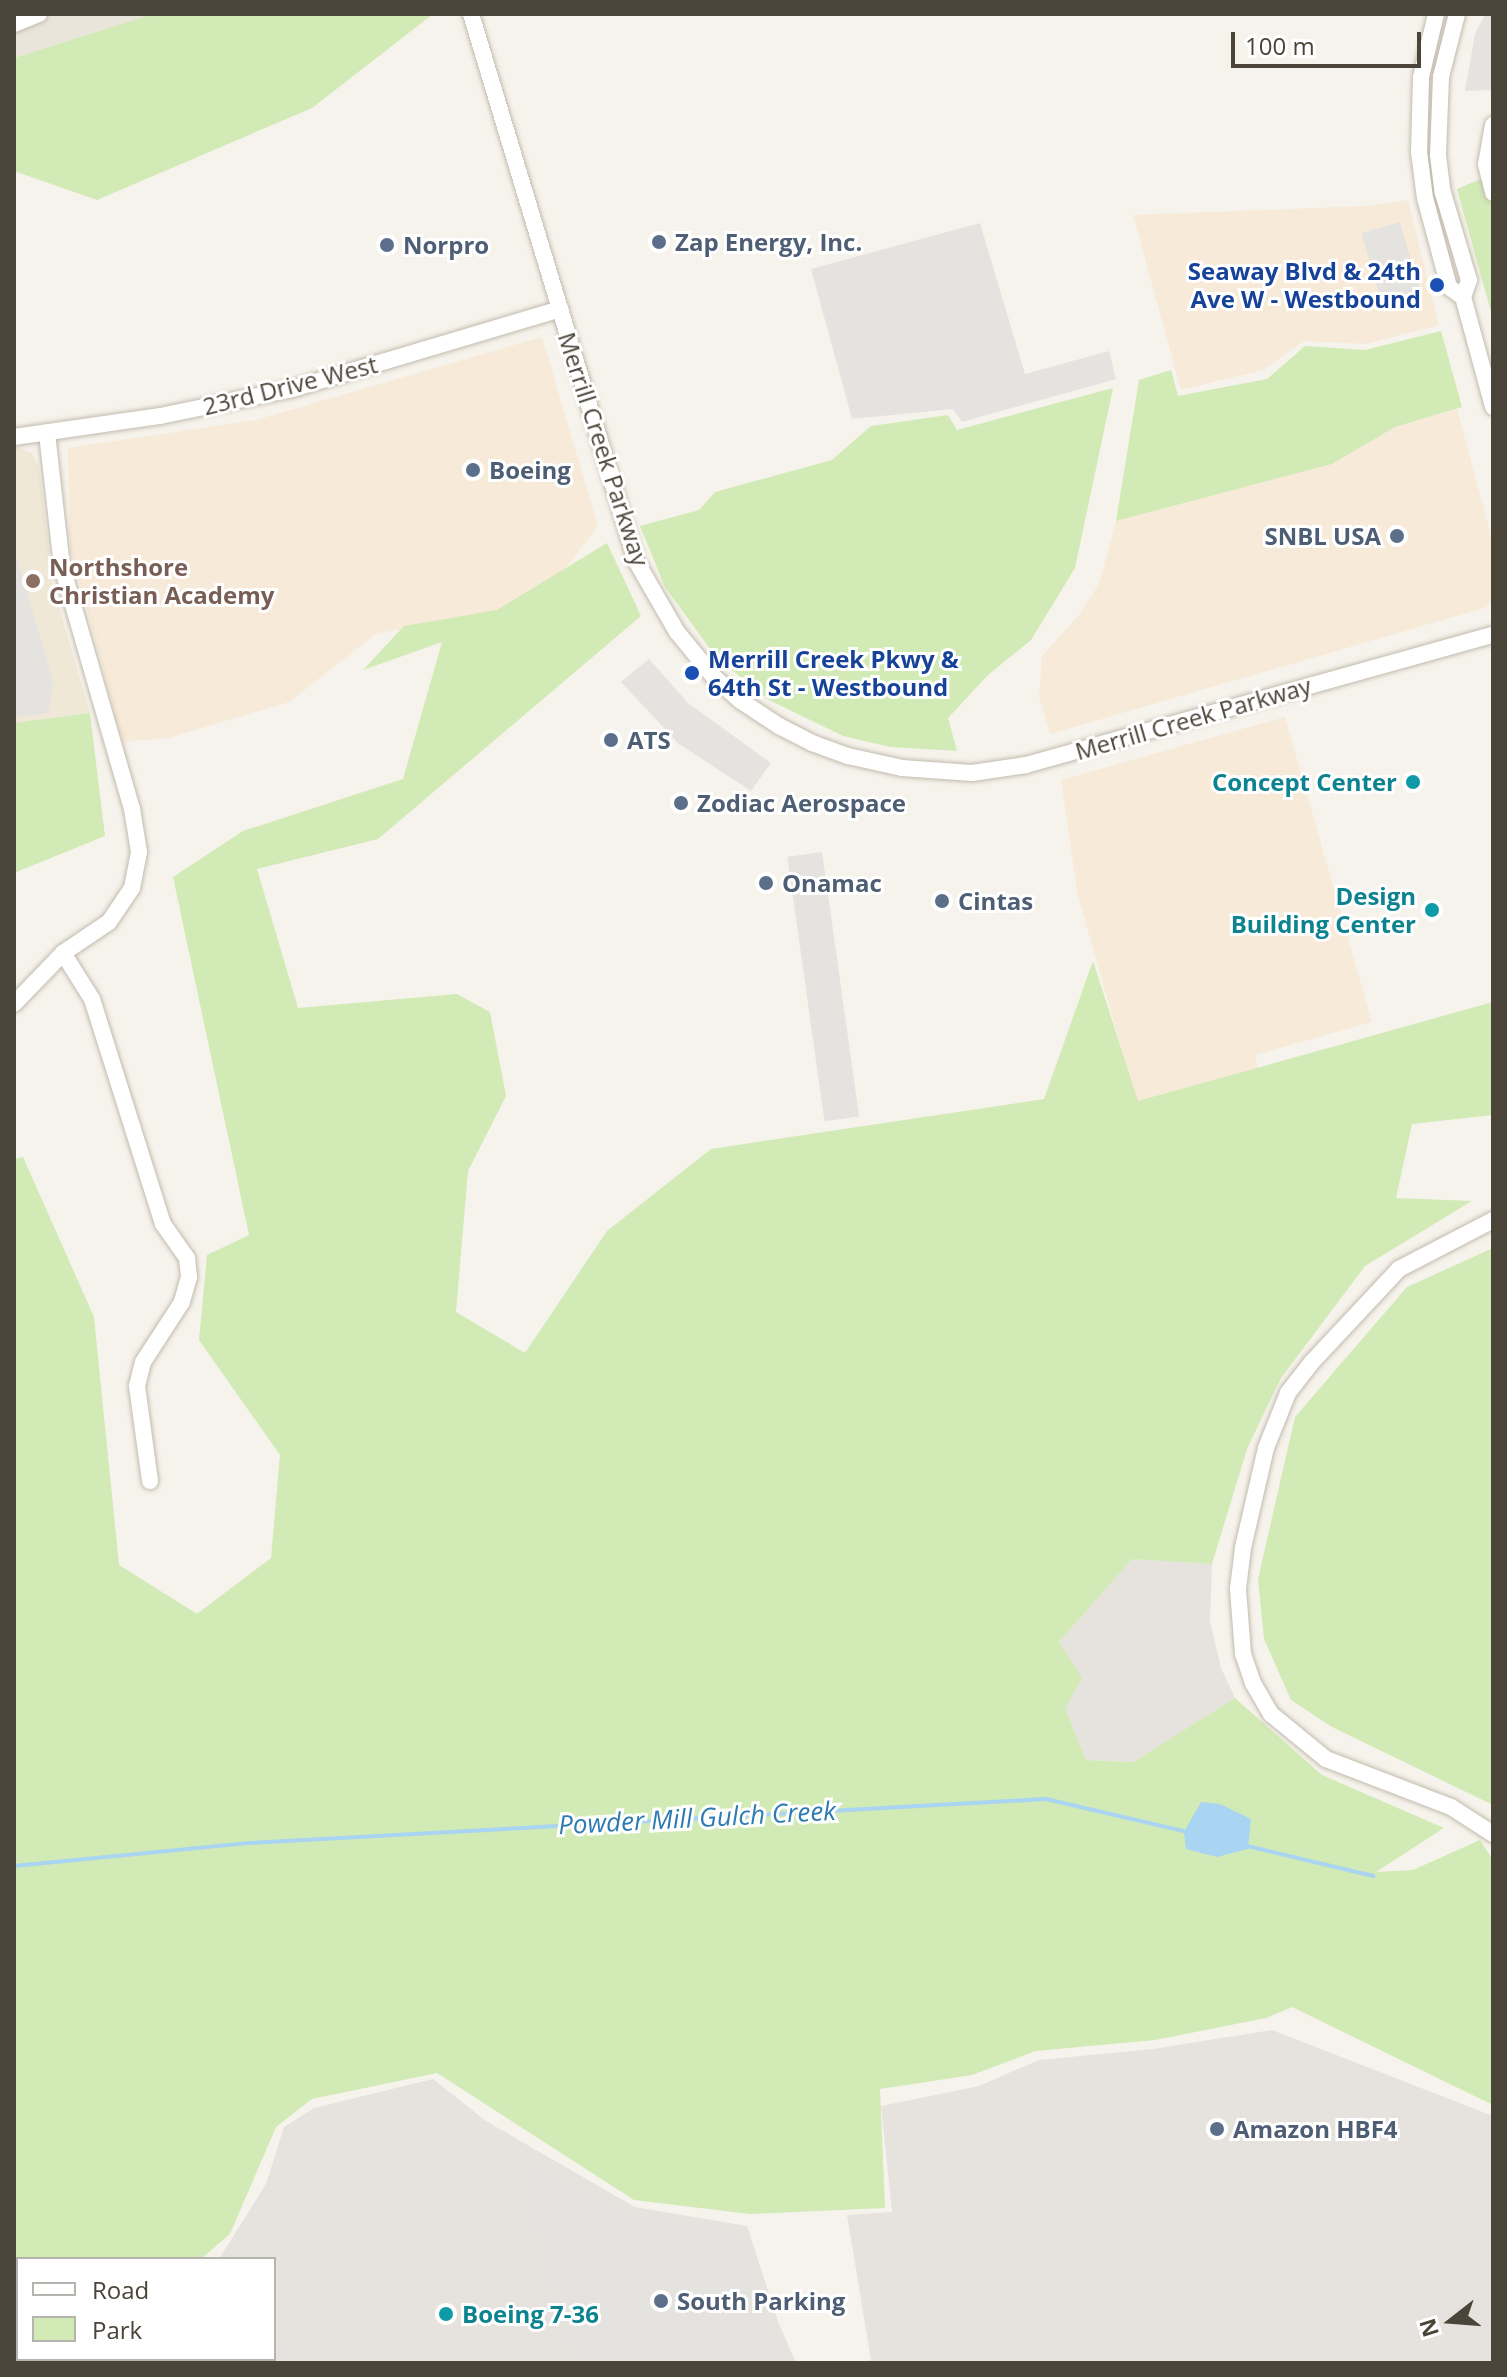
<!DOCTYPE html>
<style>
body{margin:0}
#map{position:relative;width:1507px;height:2377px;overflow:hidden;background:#f6f3ec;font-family:"Open Sans",sans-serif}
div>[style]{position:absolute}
.residential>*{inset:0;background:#eae5da}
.commercial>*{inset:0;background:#f7ead8}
.industrial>*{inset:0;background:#e6e2dd}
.education>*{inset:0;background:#efe8d6}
.green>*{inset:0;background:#d2eab5;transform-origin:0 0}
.parking>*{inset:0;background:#e5e3e0;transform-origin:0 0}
.water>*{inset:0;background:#a9d4f2}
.stream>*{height:4px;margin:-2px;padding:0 2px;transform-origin:2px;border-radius:2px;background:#a9d4f2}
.roads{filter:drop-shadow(0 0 2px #c2bbae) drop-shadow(0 0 2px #c2bbae)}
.minor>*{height:16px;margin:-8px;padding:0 8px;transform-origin:8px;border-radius:8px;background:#fff}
.dots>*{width:22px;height:22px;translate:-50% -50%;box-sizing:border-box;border:4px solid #fff;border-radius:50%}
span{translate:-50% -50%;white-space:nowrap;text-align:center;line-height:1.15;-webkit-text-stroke:6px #fff;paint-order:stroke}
.service-label{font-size:24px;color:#4e5e75;font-weight:700}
.left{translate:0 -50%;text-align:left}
.right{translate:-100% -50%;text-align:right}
.transit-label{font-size:24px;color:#164399;font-weight:700}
.street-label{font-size:24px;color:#4b4439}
.education-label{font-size:24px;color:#785e54;font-weight:700}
.culture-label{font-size:24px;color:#0d838f;font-weight:700}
.water-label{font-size:26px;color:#2e7ab2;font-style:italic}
.frame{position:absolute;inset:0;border:16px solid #4b4439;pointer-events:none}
.legend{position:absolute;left:16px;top:2257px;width:260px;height:104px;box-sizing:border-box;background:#fff;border:2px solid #b7b4b0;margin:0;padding:10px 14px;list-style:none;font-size:24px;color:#4b4439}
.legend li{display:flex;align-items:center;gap:16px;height:40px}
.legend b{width:40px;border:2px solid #b7b4b0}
.north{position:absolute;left:1411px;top:2281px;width:80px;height:80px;-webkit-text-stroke:6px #fff;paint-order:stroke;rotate:253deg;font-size:22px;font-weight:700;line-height:32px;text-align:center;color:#4b4439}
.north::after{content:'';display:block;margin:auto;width:28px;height:36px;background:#4b4439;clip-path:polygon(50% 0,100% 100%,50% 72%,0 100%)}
.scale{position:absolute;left:1231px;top:32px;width:190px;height:36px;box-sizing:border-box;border:4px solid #4b4439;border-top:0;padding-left:10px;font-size:24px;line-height:28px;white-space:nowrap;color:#4b4439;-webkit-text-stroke:6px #fff;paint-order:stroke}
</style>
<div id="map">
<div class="residential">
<i style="clip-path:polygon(15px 14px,153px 14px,14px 58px)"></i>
</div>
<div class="commercial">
<i style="clip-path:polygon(1408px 200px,1439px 325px,1366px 344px,1304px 341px,1263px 370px,1181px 390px,1133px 215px,1367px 206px)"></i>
<i style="clip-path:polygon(542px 337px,598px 526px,532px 612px,377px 633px,289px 702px,168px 738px,123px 742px,70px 547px,68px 448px,256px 420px)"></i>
<i style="clip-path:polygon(1457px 409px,1493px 543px,1493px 600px,1484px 608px,1050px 734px,1039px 697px,1042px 656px,1078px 616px,1099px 584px,1116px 521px,1332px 464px,1395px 427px)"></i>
<i style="clip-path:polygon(1285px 717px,1372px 1022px,1255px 1055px,1258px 1069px,1137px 1104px,1077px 892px,1061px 780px)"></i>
</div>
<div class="industrial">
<i style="clip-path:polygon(1132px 1559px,1212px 1564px,1210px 1621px,1221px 1668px,1235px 1698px,1133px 1762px,1086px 1760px,1065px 1708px,1059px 1642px)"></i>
<i style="clip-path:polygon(1272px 2030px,1493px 2116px,1493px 2363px,868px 2363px,871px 2360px,847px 2215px,892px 2212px,881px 2106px,979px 2086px,1039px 2060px,1153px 2049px)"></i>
<i style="clip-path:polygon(433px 2079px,486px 2121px,635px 2207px,747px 2226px,779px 2324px,796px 2363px,162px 2363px,161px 2359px,274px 2359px,274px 2259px,219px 2259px,266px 2184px,284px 2127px,314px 2108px)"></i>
</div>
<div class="education">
<i style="clip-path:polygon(14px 446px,32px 453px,39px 467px,53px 586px,90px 713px,14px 723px)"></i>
</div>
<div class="green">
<i style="clip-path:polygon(153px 14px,433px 14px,312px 108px,97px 200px,14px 171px,14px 58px)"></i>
<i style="clip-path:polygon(1493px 174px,1493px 319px,1457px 189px)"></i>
<i style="clip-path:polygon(1441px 331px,1462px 407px,1395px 427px,1332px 464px,1116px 521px,1139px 380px,1171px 370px,1178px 396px,1267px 379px,1305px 346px,1365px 350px)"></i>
<i style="clip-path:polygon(1113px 388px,1075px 568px,1031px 640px,988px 675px,948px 718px,957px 751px,890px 747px,843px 736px,769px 700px,716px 657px,665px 587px,640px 526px,699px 510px,715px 492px,832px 460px,871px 426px,948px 415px,957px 430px)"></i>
<i style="clip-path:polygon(607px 543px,641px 616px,378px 839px,257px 869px,298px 1008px,457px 994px,490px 1012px,506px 1096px,468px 1171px,456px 1312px,525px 1353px,607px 1231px,711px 1149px,1044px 1099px,1093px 961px,1138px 1101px,1493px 1002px,1493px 1115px,1412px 1124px,1396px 1198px,1472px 1201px,1365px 1266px,1281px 1378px,1247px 1449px,1212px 1564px,1132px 1559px,1059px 1642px,1082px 1678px,1065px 1708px,1086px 1760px,1133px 1762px,1235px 1698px,1322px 1775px,1444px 1828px,1376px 1872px,1413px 1870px,1480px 1840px,1493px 1860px,1493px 2105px,1292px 2007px,1266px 2018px,1155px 2040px,1036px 2051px,972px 2075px,880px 2089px,885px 2208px,750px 2214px,634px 2200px,437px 2073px,312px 2099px,276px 2127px,230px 2234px,201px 2259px,18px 2259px,18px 2267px,14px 2254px,14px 1159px,23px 1157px,94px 1317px,119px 1565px,197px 1614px,271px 1558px,280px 1455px,199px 1340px,207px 1255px,249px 1235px,173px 877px,243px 831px,403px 779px,442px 642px,363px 670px,404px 626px,497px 610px)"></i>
<i style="clip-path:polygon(90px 713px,105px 836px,14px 873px,14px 723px)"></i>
<i style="clip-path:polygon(1493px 1248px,1493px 1805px,1332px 1727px,1291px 1700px,1264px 1639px,1258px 1579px,1295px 1417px,1407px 1287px)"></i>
<i style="left:47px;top:2359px;width:101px;height:4px"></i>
</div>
<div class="parking">
<i style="clip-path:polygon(1485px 14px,1493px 14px,1493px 90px,1465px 91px,1475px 34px)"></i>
<i style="left:1400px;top:222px;width:73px;height:40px;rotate:74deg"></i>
<i style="clip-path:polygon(980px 223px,1025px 374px,1109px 351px,1116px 379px,962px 422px,953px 409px,852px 419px,811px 269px)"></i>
<i style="clip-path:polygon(14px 549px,53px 680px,49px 713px,14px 717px)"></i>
<i style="clip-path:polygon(649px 659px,688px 703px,771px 763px,751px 791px,679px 744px,621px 682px)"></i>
<i style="left:822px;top:852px;width:267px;height:35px;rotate:82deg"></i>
<i style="clip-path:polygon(523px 2162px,628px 2213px,745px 2232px,787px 2363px,573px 2363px,526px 2205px,536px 2203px,525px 2177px,519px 2176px)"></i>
<i style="clip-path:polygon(274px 2326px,285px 2363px,174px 2363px,173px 2359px,274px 2359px)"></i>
</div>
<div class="water">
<i style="clip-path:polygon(1201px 1802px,1220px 1804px,1251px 1819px,1248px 1849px,1217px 1857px,1186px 1849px,1184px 1832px)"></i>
</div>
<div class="stream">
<i style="left:1243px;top:1845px;width:134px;rotate:13.4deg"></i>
<i style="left:14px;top:1866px;width:237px;rotate:-5.6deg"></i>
<i style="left:250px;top:1843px;width:797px;rotate:-3.16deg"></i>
<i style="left:1046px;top:1799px;width:146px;rotate:13.1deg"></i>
</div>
<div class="roads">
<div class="minor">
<i style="left:471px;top:14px;width:571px;rotate:73.21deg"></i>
<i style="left:636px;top:561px;width:82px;rotate:60deg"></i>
<i style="left:677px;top:632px;width:58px;rotate:50.6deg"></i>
<i style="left:714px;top:677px;width:36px;rotate:42deg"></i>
<i style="left:741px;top:701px;width:45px;rotate:33.3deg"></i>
<i style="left:779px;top:726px;width:37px;rotate:27deg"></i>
<i style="left:812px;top:743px;width:38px;rotate:20deg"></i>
<i style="left:848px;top:756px;width:55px;rotate:12.5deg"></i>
<i style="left:902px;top:768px;width:70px;rotate:4.1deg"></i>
<i style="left:972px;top:773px;width:55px;rotate:-8.4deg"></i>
<i style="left:1026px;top:765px;width:485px;rotate:-15.6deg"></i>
<i style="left:1436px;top:14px;width:65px;rotate:103.4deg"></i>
<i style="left:1421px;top:77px;width:75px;rotate:91.5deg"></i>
<i style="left:1419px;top:152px;width:46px;rotate:82.6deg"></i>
<i style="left:1425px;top:198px;width:92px;rotate:74.9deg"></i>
<i style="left:1449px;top:287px;width:17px;rotate:36deg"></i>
<i style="left:1457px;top:14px;width:65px;rotate:104.3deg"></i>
<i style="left:1441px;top:77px;width:78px;rotate:92.2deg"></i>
<i style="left:1438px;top:155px;width:38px;rotate:83deg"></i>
<i style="left:1443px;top:193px;width:91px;rotate:73.4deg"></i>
<i style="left:1469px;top:280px;width:18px;rotate:109deg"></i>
<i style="left:1463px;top:297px;width:114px;rotate:74.7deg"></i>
<i style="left:14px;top:24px;width:27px;rotate:-22deg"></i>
<i style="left:1493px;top:125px;width:40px;rotate:100deg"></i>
<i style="left:1486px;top:164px;width:30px;rotate:76deg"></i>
<i style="left:14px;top:437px;width:148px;rotate:-8.2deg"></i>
<i style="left:160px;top:416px;width:135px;rotate:-11.6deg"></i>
<i style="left:292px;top:389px;width:280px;rotate:-16.6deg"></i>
<i style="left:63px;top:953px;width:54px;rotate:57.8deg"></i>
<i style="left:92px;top:999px;width:236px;rotate:72.5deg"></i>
<i style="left:163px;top:1224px;width:42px;rotate:54.8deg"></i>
<i style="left:187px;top:1258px;width:19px;rotate:84deg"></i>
<i style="left:189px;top:1277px;width:26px;rotate:106deg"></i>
<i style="left:182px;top:1302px;width:72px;rotate:123deg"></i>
<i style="left:143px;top:1362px;width:25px;rotate:104deg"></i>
<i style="left:137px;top:1386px;width:96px;rotate:82.2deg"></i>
<i style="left:14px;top:1004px;width:71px;rotate:-46.1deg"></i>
<i style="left:63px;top:953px;width:55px;rotate:-34deg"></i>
<i style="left:109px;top:922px;width:41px;rotate:-55.9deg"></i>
<i style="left:132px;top:888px;width:37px;rotate:-79deg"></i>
<i style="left:139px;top:852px;width:44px;rotate:-99.2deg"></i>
<i style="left:132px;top:809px;width:252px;rotate:-106.1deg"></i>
<i style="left:62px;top:567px;width:134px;rotate:-96.4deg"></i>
<i style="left:1493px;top:1220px;width:106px;rotate:152.5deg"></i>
<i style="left:1399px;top:1269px;width:127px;rotate:133.1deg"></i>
<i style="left:1312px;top:1362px;width:39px;rotate:128deg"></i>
<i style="left:1288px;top:1393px;width:59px;rotate:111.8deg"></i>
<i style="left:1266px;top:1448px;width:103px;rotate:103deg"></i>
<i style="left:1243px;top:1548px;width:41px;rotate:97deg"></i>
<i style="left:1238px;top:1589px;width:65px;rotate:85.6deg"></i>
<i style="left:1243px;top:1654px;width:31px;rotate:71deg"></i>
<i style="left:1253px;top:1683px;width:36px;rotate:60deg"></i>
<i style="left:1271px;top:1714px;width:71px;rotate:39.3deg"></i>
<i style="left:1326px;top:1759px;width:134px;rotate:21deg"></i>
<i style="left:1451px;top:1807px;width:50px;rotate:32.7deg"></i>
</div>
</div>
<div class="dots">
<i style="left:659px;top:242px;background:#5c6f8a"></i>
<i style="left:387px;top:245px;background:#5c6f8a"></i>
<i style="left:1437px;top:285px;background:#1a4fb4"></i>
<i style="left:473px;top:470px;background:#5c6f8a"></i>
<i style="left:1397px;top:536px;background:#5c6f8a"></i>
<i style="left:33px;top:581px;background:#8d6e63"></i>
<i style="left:692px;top:673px;background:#1a4fb4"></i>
<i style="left:611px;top:740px;background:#5c6f8a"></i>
<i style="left:1413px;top:782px;background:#0f9aa8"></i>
<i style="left:681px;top:803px;background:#5c6f8a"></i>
<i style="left:766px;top:883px;background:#5c6f8a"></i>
<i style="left:942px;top:901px;background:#5c6f8a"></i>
<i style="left:1432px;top:910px;background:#0f9aa8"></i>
<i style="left:1217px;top:2129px;background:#5c6f8a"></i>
<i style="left:661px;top:2301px;background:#5c6f8a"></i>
<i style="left:446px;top:2314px;background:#0f9aa8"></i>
</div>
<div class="service-label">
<span class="left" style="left:675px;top:242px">Zap Energy, Inc.</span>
<span class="left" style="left:403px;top:245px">Norpro</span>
<span class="left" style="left:489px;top:470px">Boeing</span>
<span class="right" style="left:1381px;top:536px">SNBL USA</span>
<span class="left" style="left:627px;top:740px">ATS</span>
<span class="left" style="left:697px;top:803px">Zodiac Aerospace</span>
<span class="left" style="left:782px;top:883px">Onamac</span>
<span class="left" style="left:958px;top:901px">Cintas</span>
<span class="left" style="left:1233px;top:2129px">Amazon HBF4</span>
<span class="left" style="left:677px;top:2301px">South Parking</span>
</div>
<div class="transit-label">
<span class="right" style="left:1421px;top:285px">Seaway Blvd &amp; 24th<br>Ave W - Westbound</span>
<span class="left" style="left:708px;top:673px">Merrill Creek Pkwy &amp;<br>64th St - Westbound</span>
</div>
<div class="street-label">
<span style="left:290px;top:385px;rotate:-14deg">23rd Drive West</span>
<span style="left:604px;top:449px;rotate:72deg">Merrill Creek Parkway</span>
<span style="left:1193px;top:718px;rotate:-16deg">Merrill Creek Parkway</span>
</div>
<div class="education-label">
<span class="left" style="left:49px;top:581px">Northshore<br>Christian Academy</span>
</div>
<div class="culture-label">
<span class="right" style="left:1397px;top:782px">Concept Center</span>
<span class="right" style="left:1416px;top:910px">Design<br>Building Center</span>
<span class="left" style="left:462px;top:2314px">Boeing 7-36</span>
</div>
<div class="water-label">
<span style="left:697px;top:1818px;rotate:-3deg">Powder Mill Gulch Creek</span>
</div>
<div class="frame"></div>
<ul class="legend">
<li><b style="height:10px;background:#fff"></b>Road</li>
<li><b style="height:22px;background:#d2eab5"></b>Park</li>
</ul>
<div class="north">N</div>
<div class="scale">100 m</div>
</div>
